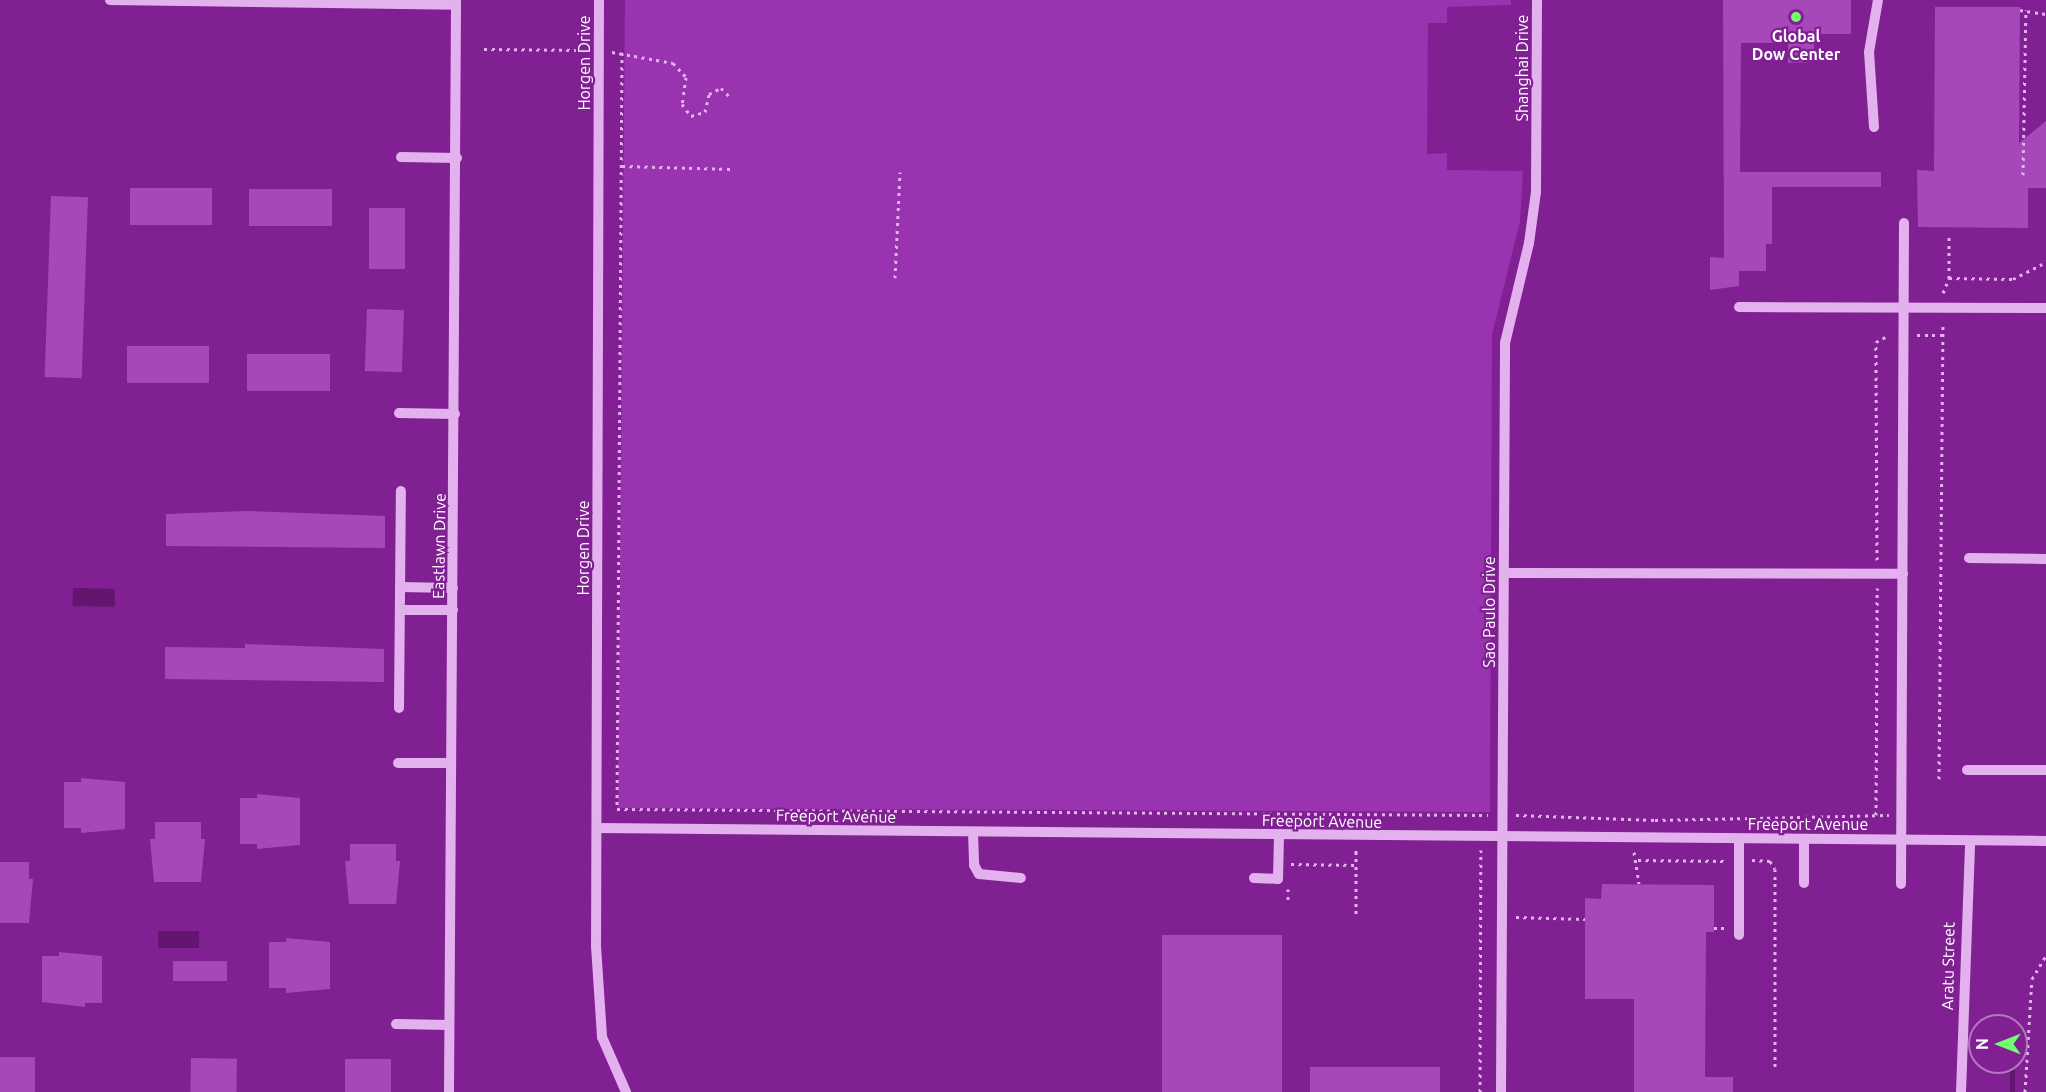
<!DOCTYPE html>
<style>
body{margin:0}
#map{position:relative;width:2046px;height:1092px;overflow:hidden;background:#802092;font-family:Ubuntu,sans-serif}
div>[style]{position:absolute}
.green>*{inset:0;background:#9a33af}
.water>*{inset:0;background:#631670;transform-origin:0 0}
.stream>*{height:5px;margin:-2.5px;padding:0 2.5px;transform-origin:2.5px;border-radius:2.5px;background:#631670}
.building>*{inset:0;background:#a648b9;transform-origin:0 0}
.path>*{height:3px;margin-top:-1.5px;transform-origin:0;background:repeating-linear-gradient(90deg,#e3b1ed 0 3px,transparent 0 7.5px)}
.minor>*{height:10px;margin:-5px;padding:0 5px;transform-origin:5px;border-radius:5px;background:#e3b1ed}
.dots>*{width:16px;height:16px;translate:-50% -50%;box-sizing:border-box;border:3px solid #802092;border-radius:50%}
span{translate:-50% -50%;white-space:nowrap;text-align:center;line-height:1.15;-webkit-text-stroke:4.5px #802092;paint-order:stroke}
.poi-label{font-size:16px;color:#fff;font-weight:700}
.street-label{font-size:16px;color:#fff}
.north{position:absolute;left:1968px;top:1014px;width:60px;height:60px;box-sizing:border-box;background:#802092;border:2px solid #b379be;border-radius:50%;rotate:270deg;font-size:16px;font-weight:700;line-height:24px;text-align:center;color:#fff}
.north::after{content:'';display:block;margin:auto;width:21px;height:27px;background:#73fb71;clip-path:polygon(50% 0,100% 100%,50% 72%,0 100%)}
</style>
<div id="map">
<div class="green">
<i style="clip-path:polygon(625px 0,1511px 0,1511px 5px,1447px 7px,1447px 23px,1428px 23px,1427px 154px,1447px 153px,1447px 170px,1523px 171px,1520px 221px,1492px 335px,1490px 812px,618px 808px)"></i>
</div>
<div class="water">
<i style="left:73px;top:588px;width:42px;height:18px;rotate:1deg"></i>
<i style="left:158px;top:931px;width:41px;height:17px"></i>
</div>
<div class="stream">
<i style="left:2012px;top:1092px;width:30px;rotate:-90deg"></i>
</div>
<div class="building">
<i style="clip-path:polygon(1723px 0,1851px 0,1851px 34px,1814px 34px,1814px 62px,1788px 63px,1788px 43px,1741px 43px,1740px 172px,1881px 172px,1881px 187px,1772px 187px,1772px 244px,1766px 244px,1766px 271px,1739px 271px,1739px 286px,1710px 290px,1710px 257px,1724px 258px)"></i>
<i style="clip-path:polygon(1935px 7px,2020px 7px,2019px 143px,2046px 121px,2046px 188px,2028px 188px,2028px 228px,1918px 227px,1917px 170px,1934px 171px)"></i>
<i style="left:130px;top:188px;width:82px;height:37px"></i>
<i style="left:249px;top:189px;width:83px;height:37px"></i>
<i style="left:51px;top:196px;width:37px;height:181px;rotate:2deg"></i>
<i style="left:369px;top:208px;width:36px;height:61px"></i>
<i style="left:367px;top:309px;width:37px;height:62px;rotate:2deg"></i>
<i style="left:127px;top:346px;width:82px;height:37px"></i>
<i style="left:247px;top:354px;width:83px;height:37px"></i>
<i style="clip-path:polygon(246px 511px,385px 516px,385px 548px,166px 546px,166px 514px)"></i>
<i style="clip-path:polygon(245px 644px,384px 649px,384px 682px,165px 679px,165px 647px,245px 648px)"></i>
<i style="clip-path:polygon(81px 778px,125px 782px,125px 829px,81px 833px,81px 828px,64px 828px,64px 782px,81px 782px)"></i>
<i style="clip-path:polygon(257px 794px,300px 798px,300px 845px,257px 849px,257px 844px,240px 844px,240px 798px,257px 798px)"></i>
<i style="clip-path:polygon(155px 822px,201px 822px,201px 839px,205px 839px,201px 882px,154px 882px,150px 839px,155px 839px)"></i>
<i style="clip-path:polygon(350px 844px,396px 844px,396px 861px,400px 861px,396px 904px,349px 904px,345px 861px,350px 861px)"></i>
<i style="clip-path:polygon(0 862px,29px 862px,29px 879px,33px 879px,29px 923px,0 923px)"></i>
<i style="clip-path:polygon(1602px 884px,1714px 885px,1714px 932px,1706px 932px,1705px 1077px,1733px 1077px,1733px 1092px,1634px 1092px,1634px 999px,1585px 999px,1585px 898px,1601px 899px)"></i>
<i style="left:1162px;top:935px;width:120px;height:157px"></i>
<i style="clip-path:polygon(286px 938px,330px 942px,330px 989px,286px 993px,286px 988px,269px 988px,269px 942px,286px 942px)"></i>
<i style="clip-path:polygon(59px 952px,102px 956px,102px 1003px,85px 1003px,85px 1007px,42px 1002px,42px 956px,59px 956px)"></i>
<i style="left:173px;top:961px;width:54px;height:20px"></i>
<i style="left:0;top:1057px;width:35px;height:35px"></i>
<i style="left:191px;top:1058px;width:46px;height:34px;rotate:1deg"></i>
<i style="left:345px;top:1059px;width:46px;height:33px"></i>
<i style="left:1310px;top:1067px;width:130px;height:25px"></i>
</div>
<div class="path">
<i style="left:2020px;top:10px;width:26px;rotate:9deg"></i>
<i style="left:484px;top:49px;width:101px;rotate:0.6deg"></i>
<i style="left:612px;top:52px;width:62px;rotate:10.2deg"></i>
<i style="left:673px;top:63px;width:19px;rotate:47deg"></i>
<i style="left:686px;top:77px;width:27px;rotate:98deg"></i>
<i style="left:682px;top:104px;width:15px;rotate:53deg"></i>
<i style="left:691px;top:116px;width:15px;rotate:-16deg"></i>
<i style="left:705px;top:112px;width:18px;rotate:-77deg"></i>
<i style="left:709px;top:94px;width:13px;rotate:-27deg"></i>
<i style="left:721px;top:88px;width:14px;rotate:45deg"></i>
<i style="left:622px;top:52px;width:757px;rotate:90.38deg"></i>
<i style="left:617px;top:809px;width:871px;rotate:0.39deg"></i>
<i style="left:622px;top:166px;width:110px;rotate:1.6deg"></i>
<i style="left:2023px;top:175px;width:165px;rotate:-89deg"></i>
<i style="left:895px;top:278px;width:106px;rotate:-87.3deg"></i>
<i style="left:1949px;top:278px;width:64px;rotate:0.9deg"></i>
<i style="left:2013px;top:279px;width:37px;rotate:-27deg"></i>
<i style="left:1943px;top:293px;width:16px;rotate:-68deg"></i>
<i style="left:1949px;top:278px;width:44px;rotate:-90deg"></i>
<i style="left:1917px;top:335px;width:25px"></i>
<i style="left:1877px;top:560px;width:218px;rotate:-90.3deg"></i>
<i style="left:1876px;top:342px;width:15px;rotate:-28deg"></i>
<i style="left:1939px;top:779px;width:457px;rotate:-89.5deg"></i>
<i style="left:1516px;top:815px;width:139px;rotate:2.1deg"></i>
<i style="left:1655px;top:820px;width:234px;rotate:-1.2deg"></i>
<i style="left:1876px;top:815px;width:227px;rotate:-89.7deg"></i>
<i style="left:1634px;top:852px;width:32px;rotate:81deg"></i>
<i style="left:1638px;top:860px;width:88px;rotate:0.7deg"></i>
<i style="left:1752px;top:860px;width:18px;rotate:3deg"></i>
<i style="left:1770px;top:861px;width:9px;rotate:58deg"></i>
<i style="left:1775px;top:869px;width:199px;rotate:90deg"></i>
<i style="left:1291px;top:864px;width:65px;rotate:0.9deg"></i>
<i style="left:1288px;top:889px;width:13px;rotate:90deg"></i>
<i style="left:1356px;top:914px;width:65px;rotate:-90deg"></i>
<i style="left:1516px;top:917px;width:69px;rotate:1.7deg"></i>
<i style="left:1714px;top:928px;width:11px"></i>
<i style="left:1480px;top:1092px;width:242px;rotate:-89.8deg"></i>
<i style="left:2025px;top:1092px;width:113px;rotate:-86.5deg"></i>
<i style="left:2032px;top:979px;width:27px;rotate:-59deg"></i>
</div>
<div class="minor">
<i style="left:110px;top:0;width:346px;rotate:0.8deg"></i>
<i style="left:599px;top:0;width:946px;rotate:90.18deg"></i>
<i style="left:596px;top:946px;width:91px;rotate:86.2deg"></i>
<i style="left:602px;top:1037px;width:60px;rotate:66.4deg"></i>
<i style="left:1874px;top:127px;width:75px;rotate:-93.8deg"></i>
<i style="left:1869px;top:52px;width:53px;rotate:-80.2deg"></i>
<i style="left:401px;top:157px;width:56px;rotate:1deg"></i>
<i style="left:1739px;top:307px;width:307px;rotate:0.2deg"></i>
<i style="left:399px;top:413px;width:56px;rotate:1deg"></i>
<i style="left:1969px;top:558px;width:77px;rotate:0.7deg"></i>
<i style="left:1504px;top:573px;width:399px;rotate:0.1deg"></i>
<i style="left:400px;top:587px;width:53px;rotate:1.1deg"></i>
<i style="left:400px;top:610px;width:53px"></i>
<i style="left:399px;top:708px;width:217px;rotate:-89.5deg"></i>
<i style="left:398px;top:763px;width:53px"></i>
<i style="left:1967px;top:770px;width:79px"></i>
<i style="left:598px;top:828px;width:1448px;rotate:0.51deg"></i>
<i style="left:973px;top:832px;width:33px;rotate:88deg"></i>
<i style="left:974px;top:865px;width:10px;rotate:61deg"></i>
<i style="left:979px;top:874px;width:42px;rotate:5.4deg"></i>
<i style="left:1254px;top:878px;width:24px;rotate:2deg"></i>
<i style="left:1278px;top:879px;width:44px;rotate:-88.7deg"></i>
<i style="left:1804px;top:883px;width:44px;rotate:-90deg"></i>
<i style="left:1901px;top:884px;width:661px;rotate:-89.74deg"></i>
<i style="left:1739px;top:935px;width:96px;rotate:-90deg"></i>
<i style="left:396px;top:1024px;width:53px;rotate:1.1deg"></i>
<i style="left:449px;top:1092px;width:1092px;rotate:-89.63deg"></i>
<i style="left:1501px;top:1092px;width:749px;rotate:-89.69deg"></i>
<i style="left:1505px;top:343px;width:103px;rotate:-76.5deg"></i>
<i style="left:1529px;top:243px;width:51px;rotate:-82.2deg"></i>
<i style="left:1536px;top:192px;width:192px;rotate:-89.7deg"></i>
<i style="left:1961px;top:1092px;width:251px;rotate:-87.9deg"></i>
</div>
<div class="dots">
<i style="left:1796px;top:17px;background:#73fb71"></i>
</div>
<div class="poi-label">
<span style="left:1796px;top:45px">Global<br>Dow Center</span>
</div>
<div class="street-label">
<span style="left:584px;top:63px;rotate:-90deg">Horgen Drive</span>
<span style="left:1522px;top:68px;rotate:-90deg">Shanghai Drive</span>
<span style="left:439px;top:546px;rotate:-89deg">Eastlawn Drive</span>
<span style="left:583px;top:548px;rotate:-90deg">Horgen Drive</span>
<span style="left:1489px;top:612px;rotate:-90deg">Sao Paulo Drive</span>
<span style="left:836px;top:816px;rotate:1deg">Freeport Avenue</span>
<span style="left:1322px;top:821px;rotate:1deg">Freeport Avenue</span>
<span style="left:1808px;top:824px">Freeport Avenue</span>
<span style="left:1948px;top:966px;rotate:-89deg">Aratu Street</span>
</div>
<div class="north">N</div>
</div>
